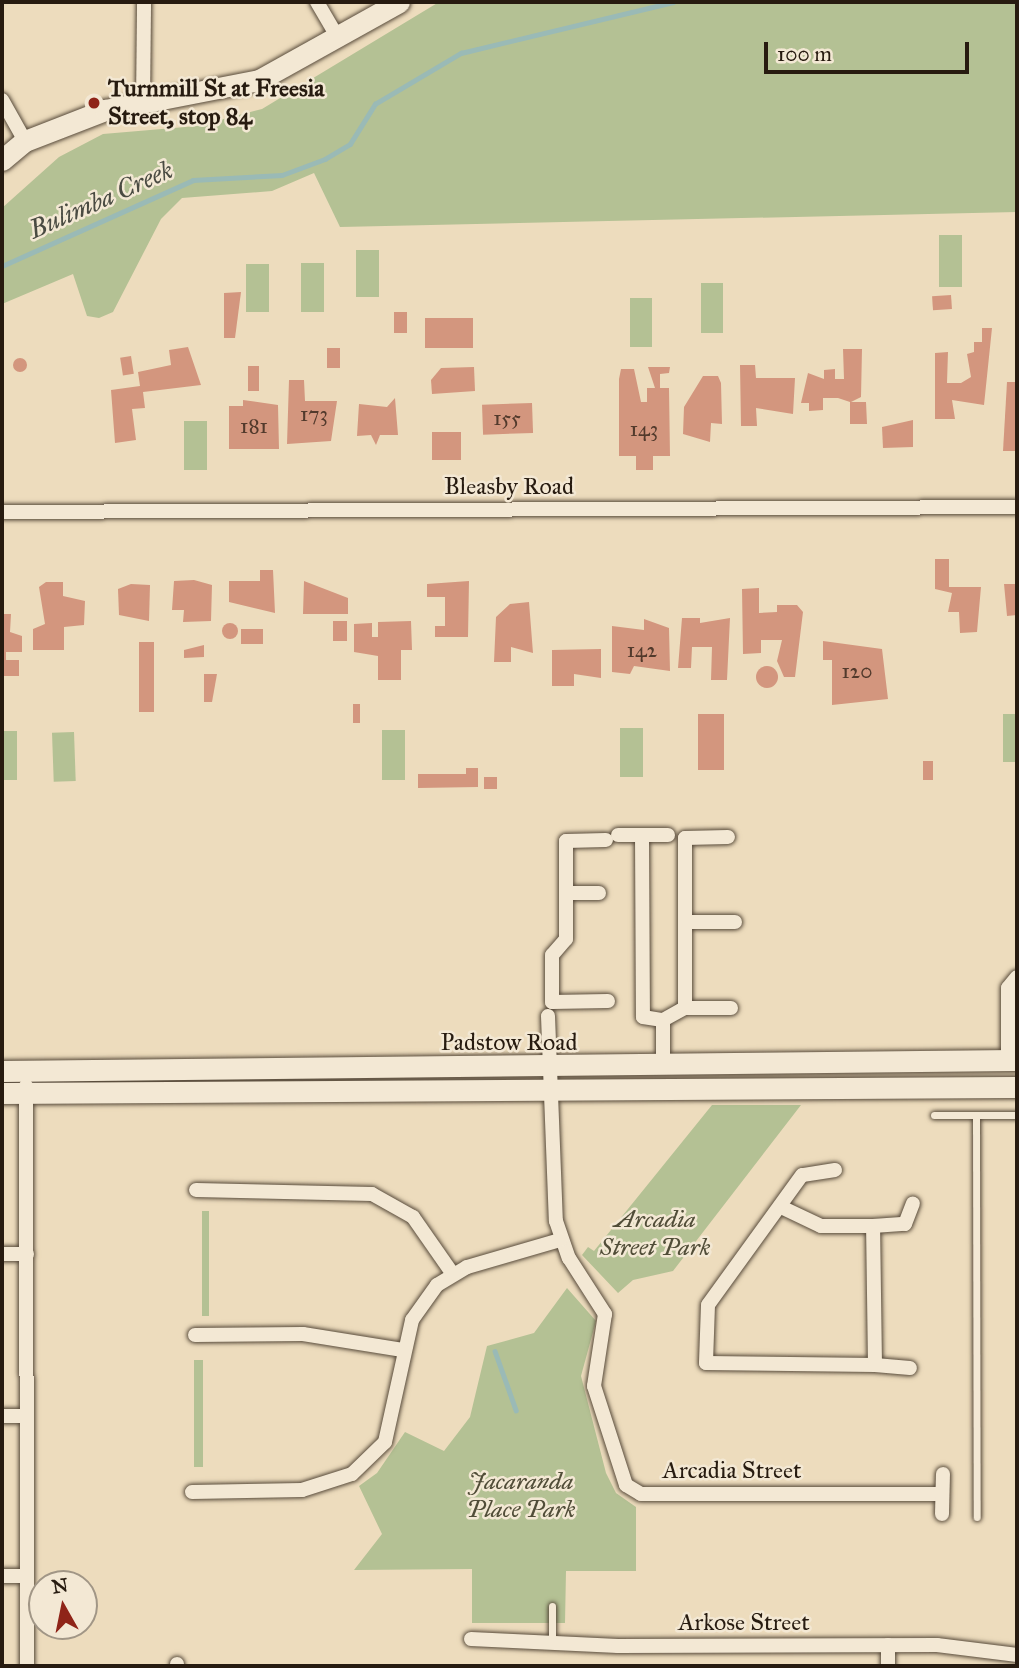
<!DOCTYPE html>
<style>
body{margin:0}
#map{position:relative;width:1019px;height:1668px;overflow:hidden;background:#eddcbd;font-family:"IM FELL Great Primer",serif}
div>[style]{position:absolute}
.green>*{inset:0;background:#b4c194;transform-origin:0 0}
.stream>*{height:4.5px;margin:-2.25px;padding:0 2.25px;transform-origin:2.25px;border-radius:2.25px;background:#9abab6}
.building>*{inset:0;background:#d3967e;transform-origin:0 0}
.round{border-radius:50%}
.roads{filter:drop-shadow(0 0 2px #584b3b) drop-shadow(0 0 2px #584b3b)}
.lane>*{height:7px;margin:-3.5px;padding:0 3.5px;transform-origin:3.5px;border-radius:3.5px;background:#f3e8d4}
.street>*{height:14px;margin:-7px;padding:0 7px;transform-origin:7px;border-radius:7px;background:#f3e8d4}
.secondary>*{height:21px;margin:-10.5px;padding:0 10.5px;transform-origin:10.5px;border-radius:10.5px;background:#f3e8d4}
.dots>*{width:19px;height:19px;translate:-50% -50%;box-sizing:border-box;border:4px solid #f3e8d4;border-radius:50%}
span{translate:-50% -50%;white-space:nowrap;text-align:center;line-height:1.15;-webkit-text-stroke:5px #f3e8d4;paint-order:stroke}
.number-label{font-size:21px;color:#523a2c}
.number-label span{-webkit-text-stroke-width:0}
.poi-label{font-size:24px;color:#271b10;font-weight:700}
.left{translate:0 -50%;text-align:left}
.street-label{font-size:24px;color:#271b10}
.park-label{font-size:24px;color:#514d38;font-style:italic}
.water-label{font-size:26px;color:#4a4b42;font-style:italic}
.frame{position:absolute;inset:0;border:4px solid #271b10;pointer-events:none}
.north{position:absolute;left:28px;top:1570px;width:70px;height:70px;box-sizing:border-box;background:#f3e8d4;border:2px solid #a19686;border-radius:50%;rotate:351deg;font-size:19px;font-weight:700;line-height:28px;text-align:center;color:#271b10}
.north::after{content:'';display:block;margin:auto;width:24px;height:32px;background:#8f2418;clip-path:polygon(50% 0,100% 100%,50% 72%,0 100%)}
.scale{position:absolute;left:764px;top:42px;width:205px;height:32px;box-sizing:border-box;border:4px solid #271b10;border-top:0;padding-left:9px;font-size:21px;line-height:24px;white-space:nowrap;color:#271b10;-webkit-text-stroke:5px #f3e8d4;paint-order:stroke}
</style>
<div id="map">
<div class="green">
<i style="clip-path:polygon(439px 2px,1017px 2px,1017px 212px,340px 227px,314px 173px,272px 191px,182px 198px,161px 219px,113px 312px,99px 318px,87px 316px,73px 274px,2px 304px,2px 208px,59px 157px,103px 134px,197px 126px,262px 109px)"></i>
<i style="left:939px;top:235px;width:23px;height:52px"></i>
<i style="left:356px;top:250px;width:23px;height:47px"></i>
<i style="left:324px;top:263px;width:49px;height:23px;rotate:90deg"></i>
<i style="left:246px;top:264px;width:23px;height:48px"></i>
<i style="left:701px;top:283px;width:22px;height:50px"></i>
<i style="left:630px;top:298px;width:22px;height:49px"></i>
<i style="left:184px;top:421px;width:23px;height:49px"></i>
<i style="left:1003px;top:714px;width:14px;height:48px"></i>
<i style="left:620px;top:728px;width:23px;height:49px"></i>
<i style="left:382px;top:730px;width:23px;height:50px"></i>
<i style="left:2px;top:731px;width:15px;height:49px"></i>
<i style="left:74px;top:732px;width:49px;height:22px;rotate:88deg"></i>
<i style="clip-path:polygon(712px 1105px,801px 1105px,673px 1271px,633px 1280px,618px 1293px,582px 1255px,588px 1247px,594px 1251px)"></i>
<i style="left:202px;top:1211px;width:7px;height:105px"></i>
<i style="clip-path:polygon(567px 1288px,596px 1321px,581px 1376px,606px 1473px,616px 1493px,636px 1507px,636px 1571px,566px 1571px,565px 1623px,472px 1623px,472px 1569px,354px 1570px,382px 1534px,359px 1486px,377px 1473px,405px 1432px,444px 1451px,470px 1417px,487px 1346px,534px 1333px)"></i>
<i style="left:194px;top:1360px;width:9px;height:107px"></i>
</div>
<div class="stream">
<i style="left:2px;top:266px;width:209px;rotate:-24.2deg"></i>
<i style="left:193px;top:180px;width:89px;rotate:-3.2deg"></i>
<i style="left:282px;top:175px;width:46px;rotate:-20.4deg"></i>
<i style="left:325px;top:159px;width:29px;rotate:-31deg"></i>
<i style="left:350px;top:144px;width:47px;rotate:-58deg"></i>
<i style="left:375px;top:104px;width:100px;rotate:-30.7deg"></i>
<i style="left:461px;top:53px;width:218px;rotate:-13.5deg"></i>
<i style="left:495px;top:1351px;width:63px;rotate:70.4deg"></i>
</div>
<div class="building">
<i style="clip-path:polygon(241px 292px,235px 338px,224px 338px,224px 293px)"></i>
<i style="left:951px;top:295px;width:14px;height:19px;rotate:86deg"></i>
<i style="left:394px;top:312px;width:13px;height:21px"></i>
<i style="left:425px;top:318px;width:48px;height:30px"></i>
<i style="clip-path:polygon(982px 328px,992px 328px,984px 405px,952px 400px,955px 419px,935px 419px,935px 353px,948px 352px,947px 383px,961px 383px,971px 377px,967px 354px,974px 352px,974px 342px,982px 342px)"></i>
<i style="clip-path:polygon(188px 347px,201px 385px,143px 392px,145px 408px,132px 409px,136px 440px,115px 443px,111px 390px,140px 386px,138px 372px,171px 365px,169px 350px)"></i>
<i style="left:327px;top:348px;width:13px;height:20px"></i>
<i style="clip-path:polygon(843px 349px,862px 349px,861px 397px,851px 402px,866px 402px,867px 424px,850px 424px,850px 402px,838px 398px,823px 398px,823px 410px,809px 411px,809px 403px,801px 403px,808px 373px,824px 379px,824px 370px,835px 369px,835px 379px,844px 379px)"></i>
<i style="left:131px;top:356px;width:18px;height:11px;rotate:81deg"></i>
<i class="round" style="left:13px;top:358px;width:14px;height:14px"></i>
<i style="clip-path:polygon(740px 365px,755px 365px,756px 378px,795px 378px,793px 414px,756px 408px,757px 426px,741px 426px)"></i>
<i style="left:248px;top:366px;width:11px;height:25px"></i>
<i style="clip-path:polygon(474px 367px,475px 391px,432px 394px,431px 380px,441px 368px)"></i>
<i style="clip-path:polygon(648px 367px,670px 367px,669px 373px,660px 374px,660px 388px,669px 388px,670px 456px,653px 456px,653px 470px,636px 470px,636px 456px,619px 456px,619px 379px,621px 369px,634px 369px,641px 402px,647px 402px,647px 388px,655px 388px)"></i>
<i style="clip-path:polygon(703px 376px,718px 376px,721px 383px,722px 424px,711px 423px,710px 442px,683px 434px,684px 407px)"></i>
<i style="clip-path:polygon(289px 380px,304px 380px,305px 401px,337px 401px,331px 441px,287px 444px)"></i>
<i style="clip-path:polygon(1007px 382px,1017px 382px,1017px 451px,1003px 451px)"></i>
<i style="clip-path:polygon(395px 398px,398px 435px,380px 435px,376px 445px,371px 435px,357px 436px,359px 404px,387px 407px)"></i>
<i style="clip-path:polygon(243px 400px,278px 405px,279px 449px,229px 449px,229px 406px,243px 406px)"></i>
<i style="left:532px;top:403px;width:30px;height:50px;rotate:88deg"></i>
<i style="clip-path:polygon(913px 420px,913px 447px,883px 448px,882px 427px)"></i>
<i style="left:432px;top:432px;width:29px;height:28px"></i>
<i style="clip-path:polygon(935px 559px,949px 559px,949px 587px,981px 587px,977px 632px,960px 633px,959px 612px,948px 612px,952px 593px,935px 589px)"></i>
<i style="clip-path:polygon(260px 570px,273px 570px,275px 613px,229px 602px,229px 581px,260px 581px)"></i>
<i style="clip-path:polygon(194px 580px,212px 585px,211px 621px,183px 622px,184px 610px,172px 610px,174px 581px)"></i>
<i style="clip-path:polygon(304px 581px,348px 598px,348px 614px,303px 614px)"></i>
<i style="clip-path:polygon(469px 581px,468px 637px,435px 637px,435px 626px,445px 626px,445px 597px,427px 597px,427px 584px)"></i>
<i style="clip-path:polygon(46px 582px,63px 582px,63px 596px,85px 601px,84px 625px,64px 627px,64px 650px,33px 650px,33px 629px,45px 624px,39px 587px)"></i>
<i style="clip-path:polygon(131px 584px,150px 585px,149px 621px,119px 615px,118px 589px)"></i>
<i style="clip-path:polygon(1004px 584px,1017px 584px,1017px 615px,1007px 616px)"></i>
<i style="clip-path:polygon(759px 588px,759px 613px,777px 612px,777px 605px,797px 605px,803px 612px,795px 677px,784px 677px,777px 661px,782px 640px,761px 640px,761px 653px,743px 654px,742px 589px)"></i>
<i style="clip-path:polygon(529px 602px,533px 653px,511px 647px,511px 662px,494px 662px,496px 617px,510px 604px)"></i>
<i style="clip-path:polygon(2px 614px,11px 614px,10px 632px,22px 636px,22px 652px,6px 652px,6px 660px,19px 660px,19px 676px,2px 676px)"></i>
<i style="clip-path:polygon(682px 618px,700px 618px,700px 623px,730px 618px,727px 680px,711px 680px,712px 647px,692px 647px,691px 668px,678px 668px)"></i>
<i style="clip-path:polygon(644px 619px,669px 628px,670px 671px,634px 666px,630px 674px,612px 672px,612px 626px,644px 630px)"></i>
<i style="left:333px;top:621px;width:14px;height:20px"></i>
<i style="clip-path:polygon(411px 621px,412px 650px,401px 650px,401px 680px,378px 680px,378px 656px,354px 652px,354px 624px,372px 623px,372px 637px,378px 637px,378px 622px)"></i>
<i class="round" style="left:222px;top:623px;width:16px;height:16px"></i>
<i style="left:263px;top:629px;width:15px;height:22px;rotate:90deg"></i>
<i style="clip-path:polygon(823px 641px,882px 649px,888px 699px,832px 705px,832px 660px,823px 660px)"></i>
<i style="left:139px;top:642px;width:15px;height:70px"></i>
<i style="clip-path:polygon(204px 645px,204px 657px,184px 658px,184px 650px)"></i>
<i style="clip-path:polygon(601px 649px,601px 678px,574px 674px,574px 686px,552px 686px,552px 650px)"></i>
<i class="round" style="left:756px;top:666px;width:22px;height:22px"></i>
<i style="clip-path:polygon(204px 674px,217px 674px,212px 702px,204px 702px)"></i>
<i style="left:353px;top:704px;width:7px;height:19px"></i>
<i style="left:698px;top:714px;width:26px;height:56px"></i>
<i style="left:923px;top:761px;width:10px;height:19px"></i>
<i style="clip-path:polygon(466px 768px,478px 768px,478px 787px,418px 788px,418px 774px,466px 774px)"></i>
<i style="left:484px;top:777px;width:13px;height:12px"></i>
</div>
<div class="roads">
<div class="lane">
<i style="left:934px;top:1115px;width:83px"></i>
<i style="left:976px;top:1115px;width:402px;rotate:89.9deg"></i>
<i style="left:552px;top:1606px;width:33px;rotate:90deg"></i>
</div>
<div class="street">
<i style="left:317px;top:2px;width:42px;rotate:59.7deg"></i>
<i style="left:2px;top:100px;width:47px;rotate:60.7deg"></i>
<i style="left:143px;top:103px;width:101px;rotate:-89.4deg"></i>
<i style="left:2px;top:512px;width:1015px;rotate:-0.28deg"></i>
<i style="left:618px;top:835px;width:50px"></i>
<i style="left:642px;top:835px;width:182px;rotate:89.7deg"></i>
<i style="left:643px;top:1017px;width:20px;rotate:9deg"></i>
<i style="left:606px;top:840px;width:40px;rotate:178.6deg"></i>
<i style="left:566px;top:841px;width:98px;rotate:90deg"></i>
<i style="left:566px;top:939px;width:21px;rotate:131deg"></i>
<i style="left:552px;top:955px;width:47px;rotate:90deg"></i>
<i style="left:552px;top:1002px;width:56px;rotate:-1deg"></i>
<i style="left:567px;top:893px;width:32px"></i>
<i style="left:685px;top:922px;width:50px"></i>
<i style="left:685px;top:1008px;width:46px"></i>
<i style="left:548px;top:1016px;width:205px;rotate:87.8deg"></i>
<i style="left:556px;top:1221px;width:39px;rotate:71deg"></i>
<i style="left:569px;top:1258px;width:67px;rotate:57.3deg"></i>
<i style="left:605px;top:1314px;width:73px;rotate:98.7deg"></i>
<i style="left:594px;top:1386px;width:104px;rotate:72.1deg"></i>
<i style="left:626px;top:1485px;width:17px;rotate:31deg"></i>
<i style="left:641px;top:1494px;width:301px"></i>
<i style="left:663px;top:1020px;width:25px;rotate:-29deg"></i>
<i style="left:685px;top:1008px;width:170px;rotate:-90deg"></i>
<i style="left:685px;top:838px;width:43px;rotate:-1.3deg"></i>
<i style="left:663px;top:1020px;width:47px;rotate:90deg"></i>
<i style="left:1008px;top:1060px;width:72px;rotate:-90deg"></i>
<i style="left:1008px;top:988px;width:14px;rotate:-51deg"></i>
<i style="left:26px;top:1086px;width:580px;rotate:89.9deg"></i>
<i style="left:835px;top:1170px;width:33px;rotate:171deg"></i>
<i style="left:802px;top:1175px;width:160px;rotate:125.9deg"></i>
<i style="left:708px;top:1305px;width:58px;rotate:92deg"></i>
<i style="left:706px;top:1363px;width:169px;rotate:0.7deg"></i>
<i style="left:875px;top:1365px;width:139px;rotate:-90.8deg"></i>
<i style="left:196px;top:1190px;width:176px;rotate:1.3deg"></i>
<i style="left:372px;top:1194px;width:47px;rotate:29.3deg"></i>
<i style="left:413px;top:1217px;width:68px;rotate:55.1deg"></i>
<i style="left:781px;top:1207px;width:44px;rotate:25.4deg"></i>
<i style="left:821px;top:1226px;width:52px"></i>
<i style="left:873px;top:1226px;width:32px;rotate:-4deg"></i>
<i style="left:905px;top:1224px;width:22px;rotate:-69deg"></i>
<i style="left:2px;top:1254px;width:25px"></i>
<i style="left:195px;top:1335px;width:108px;rotate:-0.5deg"></i>
<i style="left:303px;top:1334px;width:101px;rotate:9.1deg"></i>
<i style="left:875px;top:1365px;width:35px;rotate:5deg"></i>
<i style="left:2px;top:1416px;width:25px"></i>
<i style="left:192px;top:1492px;width:110px;rotate:-1deg"></i>
<i style="left:302px;top:1490px;width:52px;rotate:-17.7deg"></i>
<i style="left:352px;top:1474px;width:46px;rotate:-44.1deg"></i>
<i style="left:385px;top:1442px;width:125px;rotate:-77.5deg"></i>
<i style="left:412px;top:1320px;width:43px;rotate:-54.5deg"></i>
<i style="left:437px;top:1285px;width:35px;rotate:-31deg"></i>
<i style="left:467px;top:1267px;width:97px;rotate:-16.2deg"></i>
<i style="left:942px;top:1514px;width:40px;rotate:-88.6deg"></i>
<i style="left:2px;top:1576px;width:25px"></i>
<i style="left:471px;top:1639px;width:147px;rotate:2.7deg"></i>
<i style="left:618px;top:1646px;width:319px;rotate:-0.2deg"></i>
<i style="left:937px;top:1645px;width:81px;rotate:7.1deg"></i>
<i style="left:888px;top:1645px;width:21px;rotate:90deg"></i>
<i style="left:177px;top:1666px;width:2px;rotate:-90deg"></i>
</div>
<div class="secondary">
<i style="left:2px;top:160px;width:30px;rotate:-40deg"></i>
<i style="left:25px;top:141px;width:86px;rotate:-21.2deg"></i>
<i style="left:105px;top:110px;width:157px;rotate:-11deg"></i>
<i style="left:259px;top:80px;width:160px;rotate:-29.1deg"></i>
<i style="left:2px;top:1071px;width:1015px;rotate:-0.62deg"></i>
<i style="left:2px;top:1093px;width:1015px;rotate:-0.34deg"></i>
</div>
</div>
<div class="dots">
<i style="left:94px;top:103px;background:#8f2418"></i>
</div>
<div class="number-label">
<span style="left:314px;top:414px">173</span>
<span style="left:507px;top:418px">155</span>
<span style="left:254px;top:426px">181</span>
<span style="left:644px;top:429px">143</span>
<span style="left:642px;top:650px">142</span>
<span style="left:857px;top:671px">120</span>
</div>
<div class="poi-label">
<span class="left" style="left:108px;top:103px">Turnmill St at Freesia<br>Street, stop 84</span>
</div>
<div class="street-label">
<span style="left:509px;top:487px">Bleasby Road</span>
<span style="left:509px;top:1043px">Padstow Road</span>
<span style="left:732px;top:1471px">Arcadia Street</span>
<span style="left:744px;top:1623px">Arkose Street</span>
</div>
<div class="park-label">
<span style="left:655px;top:1234px">Arcadia<br>Street Park</span>
<span style="left:521px;top:1496px">Jacaranda<br>Place Park</span>
</div>
<div class="water-label">
<span style="left:101px;top:200px;rotate:-24deg">Bulimba Creek</span>
</div>
<div class="frame"></div>
<div class="north">N</div>
<div class="scale">100 m</div>
</div>
